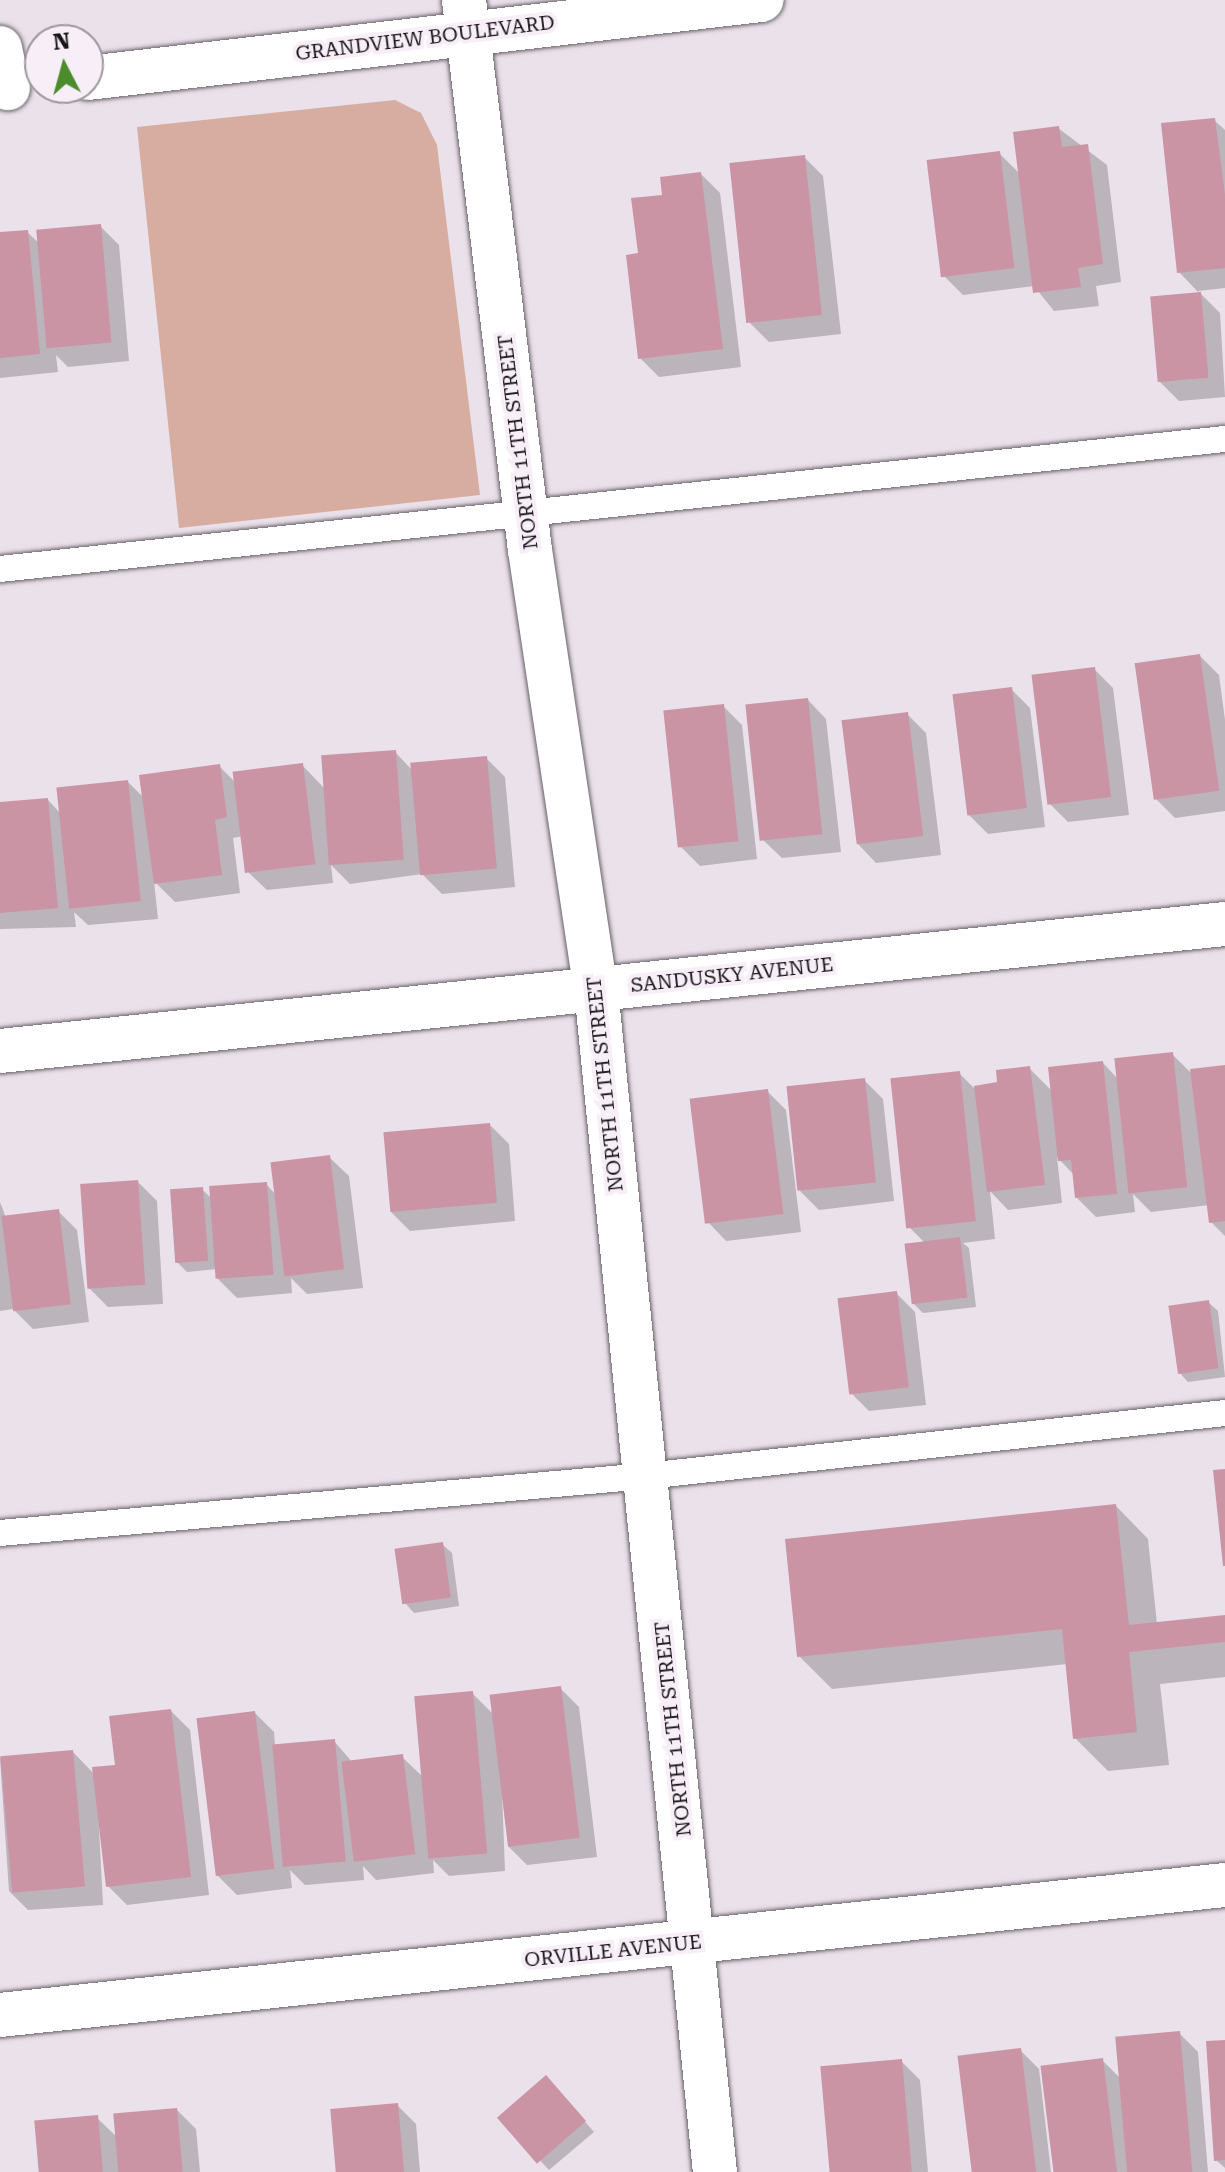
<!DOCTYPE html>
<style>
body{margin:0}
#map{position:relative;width:1225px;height:2172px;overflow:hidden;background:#eae1ea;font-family:"Roboto Serif",serif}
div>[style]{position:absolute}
.green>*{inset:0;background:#d7ada2}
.shadow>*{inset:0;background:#0003}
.building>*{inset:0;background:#ca94a4;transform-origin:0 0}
.roads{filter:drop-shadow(0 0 2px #696169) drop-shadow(0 0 2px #696169)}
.lane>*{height:26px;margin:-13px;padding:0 13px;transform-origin:13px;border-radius:13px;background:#fff}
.street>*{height:44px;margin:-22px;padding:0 22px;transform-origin:22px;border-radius:22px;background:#fff}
span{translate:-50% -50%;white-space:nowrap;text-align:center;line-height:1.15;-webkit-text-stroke:8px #f7eef7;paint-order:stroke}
.street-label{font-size:20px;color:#171417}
.north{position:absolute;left:24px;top:24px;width:80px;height:80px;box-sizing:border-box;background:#f7eef7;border:2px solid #9d979d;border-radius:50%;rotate:354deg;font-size:22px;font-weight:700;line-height:32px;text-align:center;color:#171417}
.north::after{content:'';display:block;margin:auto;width:28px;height:36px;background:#4c8c2d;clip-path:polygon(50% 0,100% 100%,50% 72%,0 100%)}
</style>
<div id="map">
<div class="green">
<i style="clip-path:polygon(395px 100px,421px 113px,437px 145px,480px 495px,179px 528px,137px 127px)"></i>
</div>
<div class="shadow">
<i style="clip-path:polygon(1214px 120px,1225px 130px,1225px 288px,1198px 291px,1220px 313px,1225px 397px,1179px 401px,1160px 382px,1200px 294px,1179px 272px)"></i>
<i style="clip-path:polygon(1058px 128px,1107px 165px,1121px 282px,1096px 286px,1099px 306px,1054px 311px,1034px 286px,963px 295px,944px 276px,999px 153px,1020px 174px)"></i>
<i style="clip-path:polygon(804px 157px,823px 176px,841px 334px,769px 342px,750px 323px)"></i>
<i style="clip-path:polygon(701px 174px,720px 193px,741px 367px,659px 377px,640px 358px,640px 254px,665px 197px)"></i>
<i style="clip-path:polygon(100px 226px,119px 245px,129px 361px,68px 367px,56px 355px,58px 372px,0 378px,0 234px,27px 232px,40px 244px)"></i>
<i style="clip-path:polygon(1200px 656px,1219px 675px,1225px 720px,1225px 811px,1175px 818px,1156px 799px)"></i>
<i style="clip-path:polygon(1094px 669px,1113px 688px,1129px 815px,1068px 822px,1049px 803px)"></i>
<i style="clip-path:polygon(1011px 689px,1030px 708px,1045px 827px,988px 834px,969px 815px)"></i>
<i style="clip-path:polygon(808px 700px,826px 719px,841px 852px,782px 858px,763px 840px)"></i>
<i style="clip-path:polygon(723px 706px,742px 725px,757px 859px,700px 866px,681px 847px)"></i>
<i style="clip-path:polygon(907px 714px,926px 733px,941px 855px,876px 863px,858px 844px)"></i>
<i style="clip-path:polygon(395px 752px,413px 771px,486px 758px,505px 777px,515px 887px,442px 894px,422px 874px,350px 884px,331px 865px,333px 883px,267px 890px,248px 872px,243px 836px,233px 838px,240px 893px,175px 902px,154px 881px,158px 919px,88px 925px,74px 912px,76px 927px,0 929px,0 804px,48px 800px,60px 813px,128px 782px,144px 798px,219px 766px,237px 784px,302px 765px,325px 789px)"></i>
<i style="clip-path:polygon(1172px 1054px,1193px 1075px,1225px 1067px,1225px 1236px,1211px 1222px,1209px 1205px,1151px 1212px,1133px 1194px,1135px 1212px,1096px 1217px,1077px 1198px,1074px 1175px,1057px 1157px,1062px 1203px,1008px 1210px,990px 1191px,995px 1239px,963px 1243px,969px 1248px,976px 1307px,923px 1313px,914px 1304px,925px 1243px,909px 1227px,959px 1073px,974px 1088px,999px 1084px,1029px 1068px,1052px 1091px,1103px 1063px,1118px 1079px)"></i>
<i style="clip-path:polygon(864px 1080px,883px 1099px,894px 1201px,819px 1210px,800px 1191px)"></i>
<i style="clip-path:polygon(767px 1091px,786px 1110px,801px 1232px,726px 1241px,708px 1222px)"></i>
<i style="clip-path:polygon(490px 1125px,509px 1144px,515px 1221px,410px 1231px,391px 1212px)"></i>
<i style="clip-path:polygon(330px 1158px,349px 1176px,363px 1288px,307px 1294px,291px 1278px,292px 1293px,237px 1298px,218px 1279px,217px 1269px,187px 1272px,177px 1262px,202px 1189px,212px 1199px,266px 1184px,277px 1196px)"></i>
<i style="clip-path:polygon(138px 1182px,157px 1201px,163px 1304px,108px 1307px,89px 1288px)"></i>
<i style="clip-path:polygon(0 1202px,6px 1218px,58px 1211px,77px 1230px,89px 1322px,33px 1329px,13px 1309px,0 1311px)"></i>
<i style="clip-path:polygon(896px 1293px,915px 1312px,926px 1405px,869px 1411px,850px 1392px)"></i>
<i style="clip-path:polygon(1208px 1302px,1218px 1311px,1225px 1377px,1188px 1382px,1179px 1372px)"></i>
<i style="clip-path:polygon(1116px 1506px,1148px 1539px,1157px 1624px,1225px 1617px,1225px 1677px,1160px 1684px,1169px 1765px,1108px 1771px,1075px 1738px,1067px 1664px,832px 1689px,799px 1656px)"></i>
<i style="clip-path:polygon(442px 1544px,452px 1553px,459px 1606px,414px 1613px,405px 1603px)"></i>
<i style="clip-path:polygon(560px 1688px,579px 1707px,597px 1857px,527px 1865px,508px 1846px,502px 1793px,505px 1871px,449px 1876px,433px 1860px,434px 1873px,376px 1880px,363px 1866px,364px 1880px,305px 1885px,290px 1870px,292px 1888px,237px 1895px,218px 1876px,255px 1713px,274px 1732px,275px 1746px,334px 1741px,353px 1763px,402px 1757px,423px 1777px,472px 1693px,493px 1714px)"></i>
<i style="clip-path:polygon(171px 1711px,190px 1730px,209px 1895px,127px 1905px,108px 1886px,97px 1789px,103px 1905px,28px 1910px,9px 1891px,0 1758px,73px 1752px,95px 1775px,117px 1766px)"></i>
<i style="clip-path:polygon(1179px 2033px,1198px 2052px,1208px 2172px,1057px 2172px,1102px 2060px,1121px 2079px)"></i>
<i style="clip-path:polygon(1225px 2042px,1225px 2168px,1216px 2160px)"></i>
<i style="clip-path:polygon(1020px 2050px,1039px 2069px,1051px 2172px,973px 2172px)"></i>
<i style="clip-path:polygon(901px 2061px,920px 2080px,928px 2172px,831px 2172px)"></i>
<i style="clip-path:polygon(555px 2087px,594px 2132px,549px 2170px,500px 2117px)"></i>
<i style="clip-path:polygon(397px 2105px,416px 2124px,420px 2172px,337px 2172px)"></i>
<i style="clip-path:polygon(177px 2110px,196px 2129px,200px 2172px,41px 2172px,97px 2118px,118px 2138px)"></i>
</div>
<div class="building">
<i style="clip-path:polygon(1215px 118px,1225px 195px,1225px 268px,1177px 273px,1161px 123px)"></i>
<i style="clip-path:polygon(1059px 126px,1062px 147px,1088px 144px,1103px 264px,1078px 268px,1081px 287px,1033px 293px,1013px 132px)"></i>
<i style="left:1000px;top:151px;width:118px;height:74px;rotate:83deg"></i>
<i style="left:805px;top:155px;width:161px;height:76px;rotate:84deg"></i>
<i style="clip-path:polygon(701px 172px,723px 349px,638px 359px,626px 255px,638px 253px,631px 198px,662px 195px,660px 177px)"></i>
<i style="left:101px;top:224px;width:119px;height:65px;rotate:85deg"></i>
<i style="clip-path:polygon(28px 230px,40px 354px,0 358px,0 232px)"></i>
<i style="left:1201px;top:292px;width:86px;height:51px;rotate:85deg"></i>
<i style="left:1200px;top:654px;width:138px;height:66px;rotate:82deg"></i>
<i style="left:1095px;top:667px;width:131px;height:64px;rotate:83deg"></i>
<i style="left:1012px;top:687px;width:122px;height:60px;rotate:83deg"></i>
<i style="left:808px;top:698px;width:137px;height:63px;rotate:84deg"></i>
<i style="left:724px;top:704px;width:138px;height:61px;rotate:84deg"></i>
<i style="left:908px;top:712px;width:125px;height:67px;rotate:83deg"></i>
<i style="left:396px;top:750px;width:110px;height:75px;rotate:86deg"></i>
<i style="left:487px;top:756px;width:113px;height:77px;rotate:85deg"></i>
<i style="left:303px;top:763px;width:102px;height:71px;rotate:83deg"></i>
<i style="clip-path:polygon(220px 764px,227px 817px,215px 820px,222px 875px,154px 884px,139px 775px)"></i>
<i style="left:128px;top:780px;width:122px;height:72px;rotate:84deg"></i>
<i style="clip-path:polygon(48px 798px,58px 908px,0 913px,0 802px)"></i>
<i style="left:1173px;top:1052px;width:136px;height:59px;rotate:84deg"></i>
<i style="clip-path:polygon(1103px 1061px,1117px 1194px,1075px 1198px,1071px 1160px,1058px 1161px,1048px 1067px)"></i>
<i style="clip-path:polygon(1225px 1065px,1225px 1221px,1209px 1223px,1190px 1069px)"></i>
<i style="clip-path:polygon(1030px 1066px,1045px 1185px,987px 1192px,974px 1086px,997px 1082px,996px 1070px)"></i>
<i style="left:960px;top:1071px;width:151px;height:70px;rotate:84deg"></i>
<i style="left:865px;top:1078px;width:105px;height:79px;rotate:84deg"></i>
<i style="left:768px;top:1089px;width:126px;height:79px;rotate:83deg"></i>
<i style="left:490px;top:1123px;width:80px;height:107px;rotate:85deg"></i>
<i style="left:330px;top:1155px;width:115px;height:60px;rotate:83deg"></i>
<i style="left:138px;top:1180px;width:105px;height:58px;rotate:86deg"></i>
<i style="left:267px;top:1182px;width:93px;height:58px;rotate:86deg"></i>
<i style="left:203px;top:1187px;width:74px;height:33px;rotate:86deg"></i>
<i style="left:59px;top:1209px;width:96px;height:58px;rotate:83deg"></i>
<i style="left:960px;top:1237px;width:61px;height:56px;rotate:83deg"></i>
<i style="left:897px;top:1291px;width:97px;height:60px;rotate:83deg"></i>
<i style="left:1209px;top:1300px;width:69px;height:41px;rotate:82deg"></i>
<i style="clip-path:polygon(1225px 1469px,1225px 1566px,1223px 1566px,1213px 1470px)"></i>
<i style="clip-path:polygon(1116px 1504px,1129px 1625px,1225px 1615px,1225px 1642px,1129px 1652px,1137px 1732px,1073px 1739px,1062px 1629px,797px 1657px,785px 1539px)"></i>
<i style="left:443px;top:1542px;width:56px;height:49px;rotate:82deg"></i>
<i style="left:561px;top:1686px;width:153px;height:72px;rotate:83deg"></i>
<i style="left:473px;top:1691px;width:163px;height:59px;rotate:85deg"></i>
<i style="clip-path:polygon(171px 1709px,191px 1877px,106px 1887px,92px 1767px,115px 1765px,109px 1716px)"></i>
<i style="left:255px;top:1711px;width:159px;height:59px;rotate:83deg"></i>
<i style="left:335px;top:1739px;width:123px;height:63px;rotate:85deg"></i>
<i style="left:73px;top:1750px;width:137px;height:73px;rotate:85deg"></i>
<i style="left:403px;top:1754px;width:101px;height:62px;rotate:83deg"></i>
<i style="left:1180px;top:2031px;width:142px;height:65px;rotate:85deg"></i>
<i style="clip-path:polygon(1225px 2040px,1225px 2160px,1214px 2161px,1206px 2041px)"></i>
<i style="left:1021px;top:2048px;width:125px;height:64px;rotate:83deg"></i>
<i style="left:1103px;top:2058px;width:115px;height:63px;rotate:83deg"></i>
<i style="left:902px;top:2059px;width:113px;height:82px;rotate:85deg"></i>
<i style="left:546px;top:2075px;width:61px;height:65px;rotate:49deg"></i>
<i style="left:398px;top:2103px;width:69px;height:68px;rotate:85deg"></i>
<i style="left:177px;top:2108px;width:64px;height:64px;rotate:85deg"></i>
<i style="left:98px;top:2115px;width:57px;height:64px;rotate:85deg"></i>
</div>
<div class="roads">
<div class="lane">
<i style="left:0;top:569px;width:1232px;rotate:-6.06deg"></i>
<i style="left:0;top:1533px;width:649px;rotate:-5.04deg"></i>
<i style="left:646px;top:1476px;width:582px;rotate:-6.21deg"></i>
</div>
<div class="street">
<i style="left:464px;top:0;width:554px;rotate:83.16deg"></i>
<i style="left:530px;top:550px;width:444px;rotate:81.5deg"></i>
<i style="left:596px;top:989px;width:1189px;rotate:84.26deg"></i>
<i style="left:0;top:48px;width:41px;rotate:78.7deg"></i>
<i style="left:88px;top:78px;width:678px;rotate:-6.61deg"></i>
<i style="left:0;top:1051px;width:1232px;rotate:-5.92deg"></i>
<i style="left:0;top:2015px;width:1232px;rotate:-6.06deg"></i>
</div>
</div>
<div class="street-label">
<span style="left:425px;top:38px;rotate:-7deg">GRANDVIEW BOULEVARD</span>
<span style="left:518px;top:442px;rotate:-97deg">NORTH 11TH STREET</span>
<span style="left:732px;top:975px;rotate:-6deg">SANDUSKY AVENUE</span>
<span style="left:605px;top:1084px;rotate:-96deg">NORTH 11TH STREET</span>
<span style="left:673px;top:1729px;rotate:-96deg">NORTH 11TH STREET</span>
<span style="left:613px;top:1951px;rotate:-6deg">ORVILLE AVENUE</span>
</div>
<div class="north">N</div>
</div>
